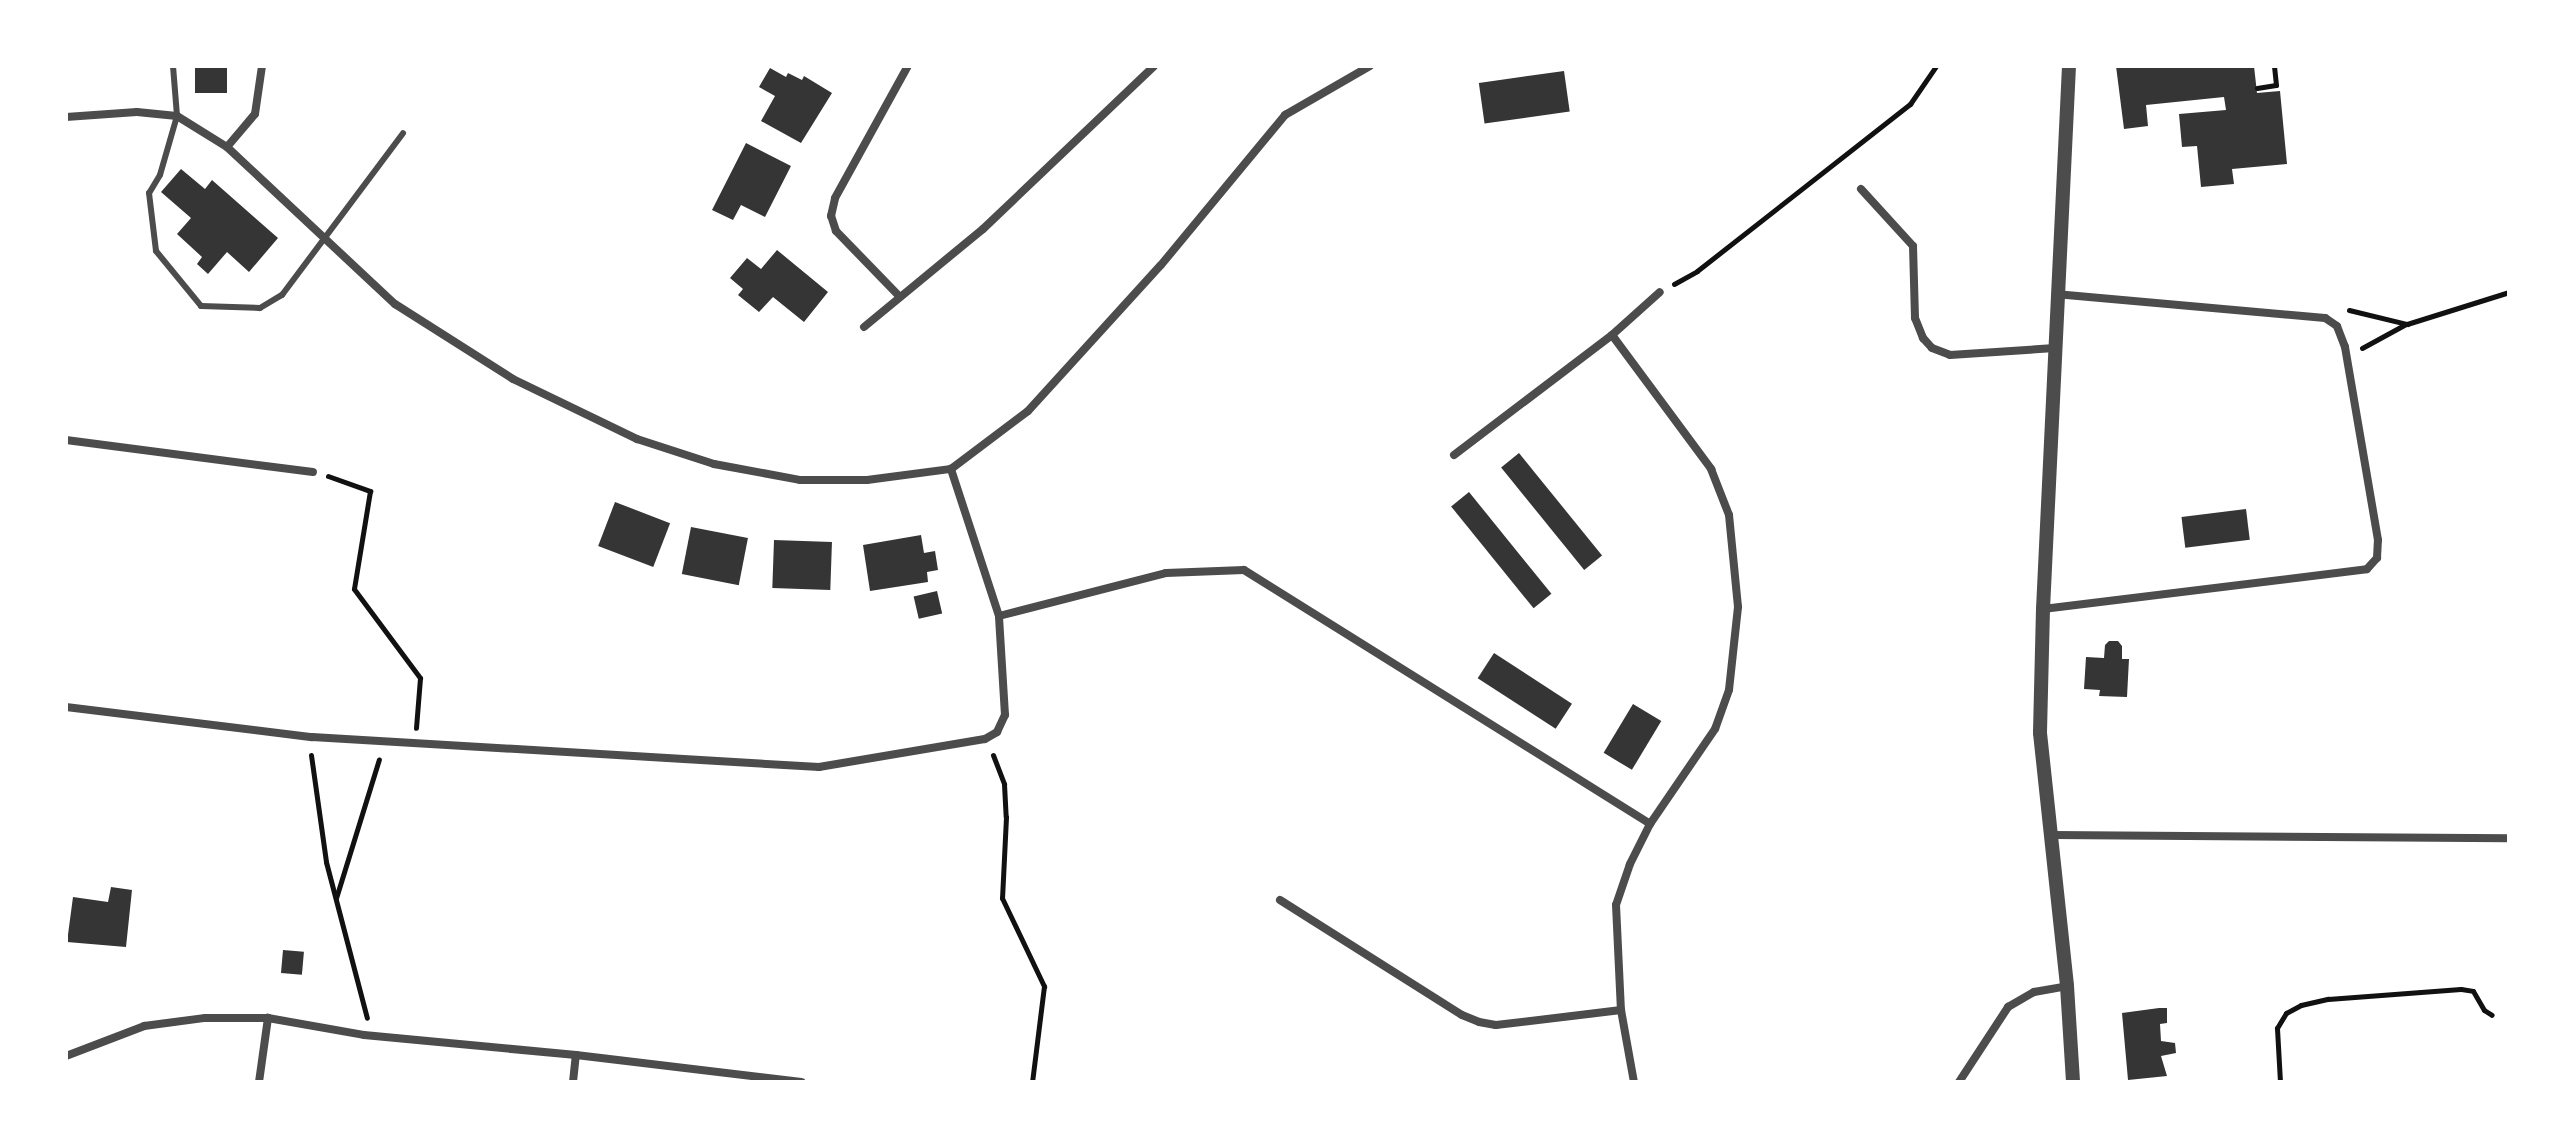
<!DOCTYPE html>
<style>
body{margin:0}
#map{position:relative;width:2575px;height:1148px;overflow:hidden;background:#fff;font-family:Raleway,sans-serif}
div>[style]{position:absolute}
.building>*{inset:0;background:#353535;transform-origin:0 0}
.path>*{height:5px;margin:-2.5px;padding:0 2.5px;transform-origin:2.5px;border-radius:2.5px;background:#111}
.service>*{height:6px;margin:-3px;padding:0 3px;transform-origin:3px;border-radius:3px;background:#4c4c4c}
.minor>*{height:8px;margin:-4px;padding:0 4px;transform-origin:4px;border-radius:4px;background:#4c4c4c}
.tertiary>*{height:14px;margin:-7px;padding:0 7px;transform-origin:7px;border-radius:7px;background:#4c4c4c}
span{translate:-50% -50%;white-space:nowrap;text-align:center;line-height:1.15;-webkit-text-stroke:6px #fff;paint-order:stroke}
.frame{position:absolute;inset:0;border:68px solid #fff;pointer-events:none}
</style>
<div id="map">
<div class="building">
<i style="left:195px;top:66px;width:32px;height:27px"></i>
<i style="clip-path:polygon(2116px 66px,2254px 66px,2257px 93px,2280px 91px,2287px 164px,2232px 169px,2234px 184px,2201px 187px,2197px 146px,2182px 147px,2179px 114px,2226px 110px,2224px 97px,2146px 105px,2148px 126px,2124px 129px)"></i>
<i style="clip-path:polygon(770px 68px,786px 77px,788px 73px,802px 80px,804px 76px,832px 93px,801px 143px,761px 121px,775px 96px,759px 87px)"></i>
<i style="left:1564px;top:71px;width:41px;height:86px;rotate:82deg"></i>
<i style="clip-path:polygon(746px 143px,791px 166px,765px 217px,741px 205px,733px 220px,712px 210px)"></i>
<i style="clip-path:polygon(181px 169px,205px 189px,212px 180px,278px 238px,249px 272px,227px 252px,208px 274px,197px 264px,202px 257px,177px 234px,191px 218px,161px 192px)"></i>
<i style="clip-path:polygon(777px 250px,828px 292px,804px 322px,773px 297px,759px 312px,738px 295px,743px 289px,730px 278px,747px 258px,761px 269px)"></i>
<i style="left:1519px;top:453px;width:132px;height:23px;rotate:51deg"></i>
<i style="left:1469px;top:492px;width:131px;height:23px;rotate:51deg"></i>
<i style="left:615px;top:502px;width:59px;height:47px;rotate:21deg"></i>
<i style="left:2246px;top:509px;width:31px;height:65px;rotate:83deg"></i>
<i style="left:691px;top:527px;width:58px;height:48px;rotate:11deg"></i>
<i style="clip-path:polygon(921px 535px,924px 553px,935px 551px,938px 570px,927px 572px,928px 582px,870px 591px,863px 545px)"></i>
<i style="left:774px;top:540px;width:58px;height:48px;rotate:2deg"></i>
<i style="left:937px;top:591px;width:23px;height:24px;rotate:77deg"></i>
<i style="clip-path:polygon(2109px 641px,2118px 641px,2122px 646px,2122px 659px,2129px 659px,2127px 697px,2099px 696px,2100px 690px,2084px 689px,2086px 657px,2104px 658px,2105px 645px)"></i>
<i style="left:1494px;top:653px;width:93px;height:30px;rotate:33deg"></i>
<i style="left:1633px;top:704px;width:33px;height:57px;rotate:31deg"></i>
<i style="clip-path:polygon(111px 887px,132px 890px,126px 947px,67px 942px,73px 897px,108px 902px)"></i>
<i style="left:283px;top:950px;width:21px;height:23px;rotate:5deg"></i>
<i style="clip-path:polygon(2159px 1008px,2167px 1008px,2167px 1023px,2160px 1024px,2161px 1041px,2175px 1043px,2176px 1053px,2161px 1056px,2167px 1076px,2128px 1080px,2122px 1013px)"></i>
</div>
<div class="path">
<i style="left:2257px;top:88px;width:19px;rotate:-9deg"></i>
<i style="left:2276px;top:85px;width:19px;rotate:-96deg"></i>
<i style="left:1674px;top:284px;width:26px;rotate:-29deg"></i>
<i style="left:1697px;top:271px;width:271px;rotate:-38.1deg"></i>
<i style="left:1910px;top:104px;width:46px;rotate:-55.6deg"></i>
<i style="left:2349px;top:310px;width:60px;rotate:13.6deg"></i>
<i style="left:2407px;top:324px;width:107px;rotate:-17.4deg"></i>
<i style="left:2362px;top:348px;width:50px;rotate:-28.6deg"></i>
<i style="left:328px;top:476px;width:45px;rotate:19.7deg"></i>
<i style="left:370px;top:491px;width:99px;rotate:99.3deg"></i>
<i style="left:354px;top:589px;width:111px;rotate:53.4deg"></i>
<i style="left:420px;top:678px;width:50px;rotate:94.6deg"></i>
<i style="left:311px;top:755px;width:108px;rotate:82deg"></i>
<i style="left:326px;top:862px;width:161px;rotate:75.3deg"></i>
<i style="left:993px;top:755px;width:31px;rotate:69deg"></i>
<i style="left:1004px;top:784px;width:33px;rotate:87deg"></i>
<i style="left:1006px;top:817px;width:81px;rotate:92.8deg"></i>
<i style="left:1002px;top:898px;width:98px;rotate:64.5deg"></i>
<i style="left:1044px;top:986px;width:97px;rotate:97.1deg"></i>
<i style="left:336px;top:898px;width:145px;rotate:-72.8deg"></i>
<i style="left:2280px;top:1082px;width:54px;rotate:-93.2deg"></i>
<i style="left:2277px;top:1028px;width:17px;rotate:-59deg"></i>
<i style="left:2286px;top:1013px;width:17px;rotate:-28deg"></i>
<i style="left:2301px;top:1005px;width:28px;rotate:-13deg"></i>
<i style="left:2328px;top:999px;width:133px;rotate:-4.3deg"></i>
<i style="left:2461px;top:989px;width:12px;rotate:9deg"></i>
<i style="left:2473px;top:991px;width:22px;rotate:60deg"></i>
<i style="left:2484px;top:1010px;width:9px;rotate:32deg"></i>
</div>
<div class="service">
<i style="left:173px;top:66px;width:50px;rotate:85.4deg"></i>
<i style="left:177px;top:116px;width:61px;rotate:106.1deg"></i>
<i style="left:160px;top:175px;width:21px;rotate:121deg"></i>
<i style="left:149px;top:193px;width:58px;rotate:83.1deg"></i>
<i style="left:156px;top:251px;width:71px;rotate:50.7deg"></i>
<i style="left:201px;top:306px;width:59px;rotate:1.9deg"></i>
<i style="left:260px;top:308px;width:26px;rotate:-31deg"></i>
<i style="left:282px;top:295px;width:202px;rotate:-53.2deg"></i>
</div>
<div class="minor">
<i style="left:66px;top:117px;width:71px;rotate:-4deg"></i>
<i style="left:137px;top:112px;width:40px;rotate:5.7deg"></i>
<i style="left:177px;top:116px;width:59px;rotate:31.8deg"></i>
<i style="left:227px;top:147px;width:230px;rotate:43.1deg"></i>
<i style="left:395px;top:304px;width:140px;rotate:32.4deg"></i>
<i style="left:513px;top:379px;width:138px;rotate:25.8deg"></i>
<i style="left:637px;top:439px;width:81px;rotate:18deg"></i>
<i style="left:714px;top:464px;width:87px;rotate:10.5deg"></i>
<i style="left:800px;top:480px;width:67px"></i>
<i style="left:867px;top:480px;width:85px;rotate:-7.5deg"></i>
<i style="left:951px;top:469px;width:96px;rotate:-37deg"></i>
<i style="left:1028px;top:411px;width:197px;rotate:-47.7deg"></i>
<i style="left:1161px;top:265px;width:195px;rotate:-50.4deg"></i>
<i style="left:1285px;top:115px;width:98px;rotate:-30deg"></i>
<i style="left:227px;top:147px;width:43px;rotate:-49.7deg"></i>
<i style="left:255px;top:114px;width:49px;rotate:-81.7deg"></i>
<i style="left:1861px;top:189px;width:77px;rotate:47.6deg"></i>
<i style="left:1913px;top:246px;width:72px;rotate:88.4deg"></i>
<i style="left:1915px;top:318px;width:22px;rotate:68deg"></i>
<i style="left:1923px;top:338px;width:13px;rotate:48deg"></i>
<i style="left:1932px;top:348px;width:19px;rotate:21deg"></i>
<i style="left:1950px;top:355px;width:105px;rotate:-3.8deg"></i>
<i style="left:900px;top:297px;width:92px;rotate:-134.1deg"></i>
<i style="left:836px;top:231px;width:16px;rotate:-108deg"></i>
<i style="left:831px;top:216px;width:18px;rotate:-77deg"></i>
<i style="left:835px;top:198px;width:151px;rotate:-61.1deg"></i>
<i style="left:864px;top:327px;width:154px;rotate:-39.5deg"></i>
<i style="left:983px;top:229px;width:236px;rotate:-43.6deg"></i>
<i style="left:1612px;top:335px;width:167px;rotate:53.5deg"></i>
<i style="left:1711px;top:469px;width:49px;rotate:68.6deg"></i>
<i style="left:1729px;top:515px;width:92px;rotate:84.4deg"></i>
<i style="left:1738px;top:607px;width:83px;rotate:96.2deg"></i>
<i style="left:1729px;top:690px;width:41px;rotate:109.7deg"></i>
<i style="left:1715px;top:729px;width:115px;rotate:124.4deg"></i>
<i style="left:1650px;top:824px;width:45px;rotate:116.6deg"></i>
<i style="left:1630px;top:864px;width:43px;rotate:108.9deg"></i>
<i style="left:1616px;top:905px;width:105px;rotate:87.3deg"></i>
<i style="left:1621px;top:1010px;width:73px;rotate:79.8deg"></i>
<i style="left:66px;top:440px;width:249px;rotate:7.4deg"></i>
<i style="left:1454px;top:455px;width:198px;rotate:-37.2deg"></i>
<i style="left:1612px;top:335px;width:64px;rotate:-41.9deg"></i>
<i style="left:2043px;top:609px;width:326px;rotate:-7deg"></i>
<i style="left:2367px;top:569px;width:15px;rotate:-48deg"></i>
<i style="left:2377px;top:558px;width:18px;rotate:-87deg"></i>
<i style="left:2378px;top:540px;width:196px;rotate:-99.7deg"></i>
<i style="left:2345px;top:347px;width:22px;rotate:-111deg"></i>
<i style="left:2337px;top:326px;width:14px;rotate:-146deg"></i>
<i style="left:2325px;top:318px;width:268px;rotate:-174.9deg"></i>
<i style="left:999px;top:616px;width:172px;rotate:-14.4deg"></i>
<i style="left:1166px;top:573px;width:78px;rotate:-2.2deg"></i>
<i style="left:1244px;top:570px;width:479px;rotate:32deg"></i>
<i style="left:66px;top:707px;width:248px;rotate:7deg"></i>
<i style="left:312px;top:737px;width:508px;rotate:3.39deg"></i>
<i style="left:819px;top:767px;width:168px;rotate:-9.6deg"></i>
<i style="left:985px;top:739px;width:14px;rotate:-30deg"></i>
<i style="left:997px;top:732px;width:19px;rotate:-65deg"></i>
<i style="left:1005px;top:715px;width:99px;rotate:-93.5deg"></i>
<i style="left:999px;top:616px;width:155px;rotate:-108.1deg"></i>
<i style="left:2053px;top:835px;width:456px;rotate:0.4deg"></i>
<i style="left:1280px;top:900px;width:215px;rotate:32.3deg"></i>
<i style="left:1462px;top:1015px;width:18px;rotate:22deg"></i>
<i style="left:1479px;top:1022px;width:17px;rotate:10deg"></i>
<i style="left:1496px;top:1025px;width:126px;rotate:-6.8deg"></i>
<i style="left:66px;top:1056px;width:84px;rotate:-21deg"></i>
<i style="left:144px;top:1026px;width:62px;rotate:-7.5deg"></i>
<i style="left:205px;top:1018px;width:63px"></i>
<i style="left:268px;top:1018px;width:97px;rotate:10deg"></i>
<i style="left:364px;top:1035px;width:213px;rotate:5.4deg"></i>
<i style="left:576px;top:1055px;width:227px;rotate:6.8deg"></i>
<i style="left:259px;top:1082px;width:65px;rotate:-82deg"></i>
<i style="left:573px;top:1082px;width:27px;rotate:-84deg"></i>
<i style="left:1959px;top:1082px;width:90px;rotate:-56.8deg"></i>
<i style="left:2008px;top:1007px;width:30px;rotate:-30deg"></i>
<i style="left:2034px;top:992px;width:34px;rotate:-10deg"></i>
</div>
<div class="tertiary">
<i style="left:2069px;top:66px;width:544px;rotate:92.74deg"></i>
<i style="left:2043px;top:609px;width:124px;rotate:91.4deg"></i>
<i style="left:2040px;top:733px;width:254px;rotate:83.9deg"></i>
<i style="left:2067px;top:986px;width:96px;rotate:86.4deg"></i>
</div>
<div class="frame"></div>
</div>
